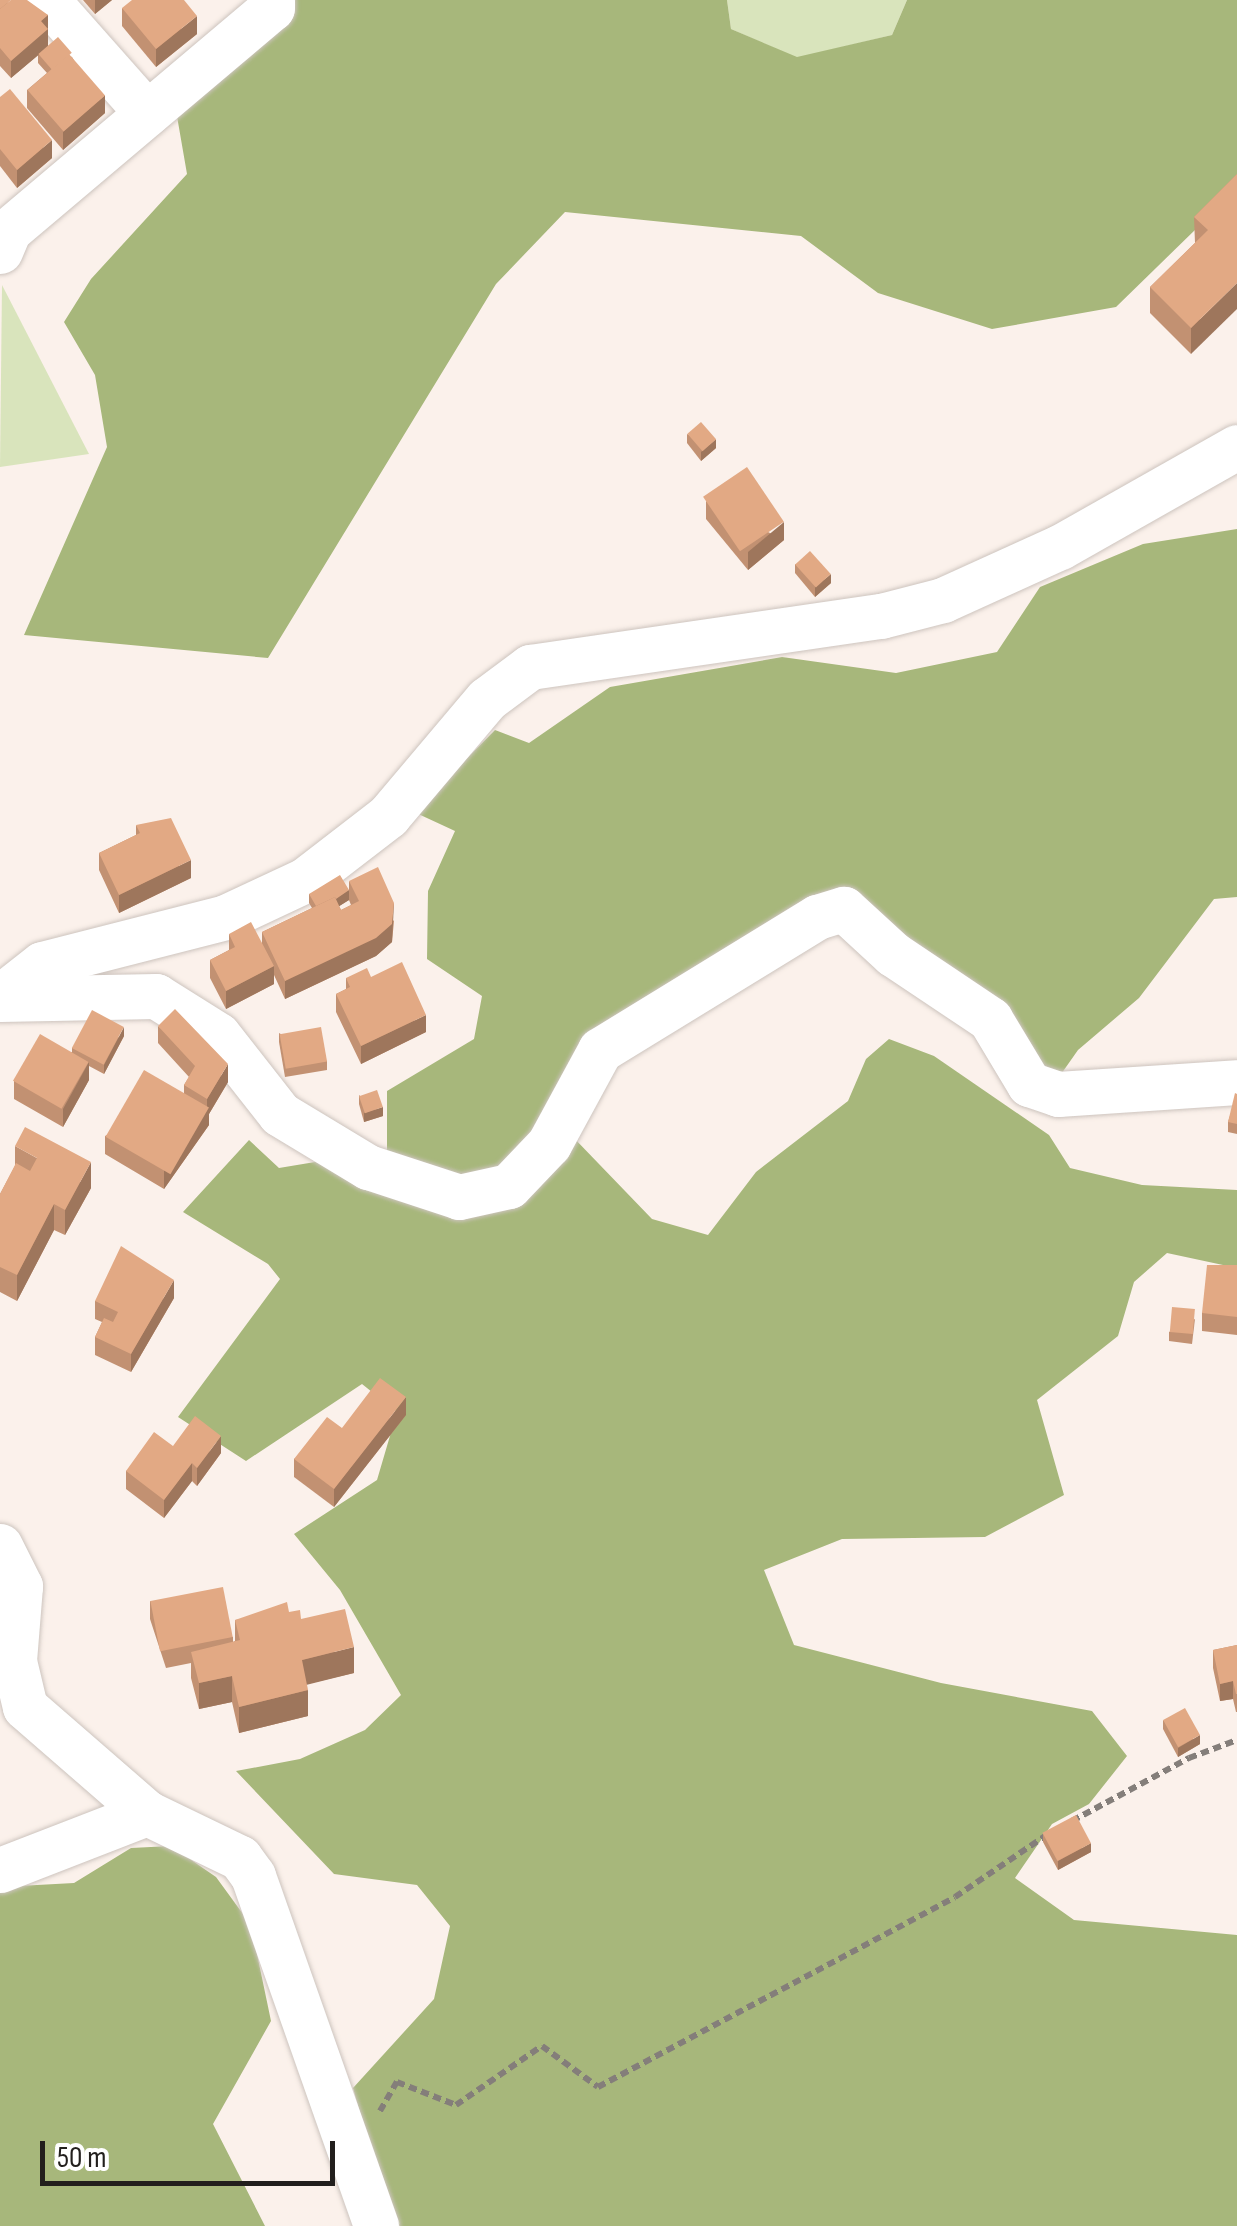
<!DOCTYPE html>
<style>
body{margin:0}
#map{position:relative;width:1237px;height:2226px;overflow:hidden;background:#fbf1eb;font-family:"Sofia Sans Condensed",sans-serif}
div>[style]{position:absolute}
.green>*{inset:0;background:#d9e4bc}
.forest>*{inset:0;background:#a7b77b}
.path>*{height:6px;margin-top:-3px;transform-origin:0;background:repeating-linear-gradient(90deg,#847e7a 0 8px,transparent 0 13px)}
.roads{filter:drop-shadow(0 0 2px #cdc4be) drop-shadow(0 0 2px #cdc4be)}
.minor>*{height:45px;margin:-22.5px;padding:0 22.5px;transform-origin:22.5px;border-radius:22.5px;background:#fff}
.wall>*{inset:0;background:#c29172}
.shaded-wall>*{inset:0;background:#9e765c}
.building>*{inset:0;background:#e2a984;transform-origin:0 0}
span{translate:-50% -50%;white-space:nowrap;text-align:center;line-height:1.15;-webkit-text-stroke:9px #fff;paint-order:stroke}
.scale{position:absolute;left:40px;top:2141px;width:295px;height:45px;box-sizing:border-box;border:5px solid #221f1d;border-top:0;padding-left:12px;font-size:30px;line-height:35px;white-space:nowrap;color:#221f1d;-webkit-text-stroke:8px #fff;paint-order:stroke}
</style>
<div id="map">
<div class="green">
<i style="clip-path:polygon(727px 0,907px 0,892px 35px,797px 58px,731px 29px)"></i>
<i style="clip-path:polygon(2px 285px,89px 454px,0 467px)"></i>
</div>
<div class="forest">
<i style="clip-path:polygon(292px 0,727px 0,731px 29px,797px 57px,892px 35px,907px 0,1237px 0,1237px 189px,1116px 307px,992px 329px,878px 293px,801px 236px,565px 212px,496px 284px,268px 658px,24px 635px,107px 447px,95px 375px,64px 322px,91px 279px,187px 174px,174px 99px,250px 57px,293px 12px)"></i>
<i style="clip-path:polygon(1237px 529px,1237px 897px,1214px 899px,1139px 998px,1078px 1050px,1052px 1087px,843px 887px,592px 1048px,572px 1136px,652px 1219px,708px 1235px,756px 1172px,848px 1101px,866px 1059px,889px 1039px,934px 1056px,1049px 1135px,1070px 1168px,1142px 1185px,1237px 1190px,1237px 1268px,1167px 1253px,1134px 1282px,1118px 1336px,1037px 1400px,1064px 1495px,985px 1537px,842px 1539px,764px 1570px,794px 1645px,941px 1683px,1092px 1711px,1127px 1756px,1089px 1804px,1052px 1824px,1015px 1878px,1074px 1920px,1237px 1935px,1237px 2226px,392px 2226px,353px 2088px,434px 1999px,450px 1926px,417px 1885px,334px 1874px,236px 1771px,300px 1759px,365px 1730px,401px 1695px,340px 1590px,294px 1534px,377px 1480px,397px 1412px,362px 1384px,246px 1461px,178px 1417px,280px 1279px,268px 1264px,183px 1212px,249px 1140px,279px 1168px,315px 1162px,387px 1180px,387px 1091px,474px 1039px,482px 996px,427px 959px,428px 891px,455px 831px,414px 812px,495px 730px,529px 743px,610px 687px,782px 657px,896px 673px,997px 652px,1040px 587px,1143px 544px)"></i>
<i style="clip-path:polygon(171px 1846px,216px 1877px,251px 1925px,271px 2021px,213px 2124px,265px 2226px,0 2226px,0 1887px,74px 1883px,131px 1848px)"></i>
</div>
<div class="path">
<i style="left:1072px;top:1821px;width:133px;rotate:-28.3deg"></i>
<i style="left:1189px;top:1758px;width:51px;rotate:-20.6deg"></i>
<i style="left:380px;top:2111px;width:34px;rotate:-60deg"></i>
<i style="left:397px;top:2082px;width:63px;rotate:21.3deg"></i>
<i style="left:456px;top:2105px;width:104px;rotate:-34.5deg"></i>
<i style="left:542px;top:2046px;width:69px;rotate:36.2deg"></i>
<i style="left:598px;top:2087px;width:404px;rotate:-28deg"></i>
<i style="left:955px;top:1897px;width:112px;rotate:-34.1deg"></i>
</div>
<div class="roads">
<div class="minor">
<i style="left:47px;top:0;width:151px;rotate:48.5deg"></i>
<i style="left:0;top:251px;width:23px;rotate:-67deg"></i>
<i style="left:9px;top:230px;width:344px;rotate:-40.2deg"></i>
<i style="left:272px;top:8px;width:8px;rotate:-90deg"></i>
<i style="left:0;top:997px;width:53px;rotate:-38.2deg"></i>
<i style="left:42px;top:964px;width:190px;rotate:-14.3deg"></i>
<i style="left:226px;top:917px;width:87px;rotate:-25.1deg"></i>
<i style="left:305px;top:880px;width:105px;rotate:-37.6deg"></i>
<i style="left:388px;top:816px;width:153px;rotate:-49.8deg"></i>
<i style="left:487px;top:699px;width:54px;rotate:-36.7deg"></i>
<i style="left:530px;top:667px;width:355px;rotate:-8.3deg"></i>
<i style="left:881px;top:616px;width:64px;rotate:-14.5deg"></i>
<i style="left:943px;top:600px;width:128px;rotate:-24.4deg"></i>
<i style="left:1060px;top:547px;width:203px;rotate:-29.5deg"></i>
<i style="left:0;top:999px;width:156px;rotate:-1.1deg"></i>
<i style="left:156px;top:996px;width:73px;rotate:32.2deg"></i>
<i style="left:218px;top:1035px;width:100px;rotate:51.9deg"></i>
<i style="left:280px;top:1114px;width:103px;rotate:31.1deg"></i>
<i style="left:368px;top:1167px;width:96px;rotate:18.2deg"></i>
<i style="left:459px;top:1197px;width:51px;rotate:-12.4deg"></i>
<i style="left:509px;top:1186px;width:58px;rotate:-46.4deg"></i>
<i style="left:549px;top:1144px;width:107px;rotate:-61.5deg"></i>
<i style="left:600px;top:1050px;width:255px;rotate:-31.5deg"></i>
<i style="left:817px;top:917px;width:28px;rotate:-17deg"></i>
<i style="left:844px;top:909px;width:67px;rotate:42.6deg"></i>
<i style="left:893px;top:954px;width:117px;rotate:33.8deg"></i>
<i style="left:990px;top:1019px;width:76px;rotate:59deg"></i>
<i style="left:1029px;top:1084px;width:31px;rotate:19deg"></i>
<i style="left:1058px;top:1094px;width:179px;rotate:-3.8deg"></i>
<i style="left:0;top:1546px;width:45px;rotate:63.4deg"></i>
<i style="left:20px;top:1586px;width:75px;rotate:94.6deg"></i>
<i style="left:14px;top:1661px;width:47px;rotate:76.6deg"></i>
<i style="left:25px;top:1707px;width:162px;rotate:41deg"></i>
<i style="left:0;top:1870px;width:158px;rotate:-21.2deg"></i>
<i style="left:147px;top:1813px;width:103px;rotate:25.8deg"></i>
<i style="left:240px;top:1858px;width:22px;rotate:54deg"></i>
<i style="left:253px;top:1876px;width:371px;rotate:70.6deg"></i>
</div>
</div>
<div class="wall">
<i style="clip-path:polygon(0 0,48px 15px,48px 46px,72px 57px,105px 113px,63px 150px,27px 108px,27px 90px,47px 73px,38px 63px,38px 55px,11px 78px,0 66px)"></i>
<i style="clip-path:polygon(83px 0,112px 0,95px 14px)"></i>
<i style="clip-path:polygon(122px 8px,197px 34px,156px 67px,122px 26px)"></i>
<i style="clip-path:polygon(0 97px,52px 158px,17px 188px,0 166px)"></i>
<i style="clip-path:polygon(1237px 174px,1191px 354px,1150px 313px,1150px 287px,1195px 243px,1194px 217px)"></i>
<i style="clip-path:polygon(687px 434px,716px 448px,701px 461px,687px 443px)"></i>
<i style="clip-path:polygon(706px 501px,784px 540px,748px 570px,706px 519px)"></i>
<i style="clip-path:polygon(795px 564px,831px 583px,815px 597px,795px 573px)"></i>
<i style="clip-path:polygon(136px 825px,191px 878px,119px 913px,99px 870px,99px 853px,136px 835px)"></i>
<i style="clip-path:polygon(evenodd,349px 881px,394px 921px,392px 942px,376px 956px,285px 999px,274px 975px,274px 984px,226px 1009px,210px 978px,210px 960px,229px 950px,229px 934px,262px 943px,262px 932px,312px 908px,309px 903px,309px 894px,349px 890px,349px 881px,349px 900px,351px 905px,341px 910px,339px 906px,349px 900px)"></i>
<i style="clip-path:polygon(371px 977px,426px 1032px,361px 1064px,336px 1012px,336px 994px,346px 989px,346px 978px)"></i>
<i style="clip-path:polygon(158px 1026px,228px 1082px,209px 1114px,209px 1125px,164px 1189px,105px 1154px,105px 1136px,184px 1093px,184px 1085px,189px 1077px,158px 1043px)"></i>
<i style="clip-path:polygon(279px 1033px,327px 1061px,327px 1070px,285px 1077px,279px 1042px)"></i>
<i style="clip-path:polygon(124px 1036px,104px 1074px,89px 1066px,89px 1080px,63px 1127px,14px 1099px,14px 1081px,72px 1052px,72px 1048px)"></i>
<i style="clip-path:polygon(1237px 1094px,1237px 1134px,1228px 1132px,1228px 1122px)"></i>
<i style="clip-path:polygon(359px 1095px,383px 1116px,364px 1122px,359px 1104px)"></i>
<i style="clip-path:polygon(15px 1146px,91px 1188px,65px 1235px,54px 1230px,17px 1301px,0 1292px,0 1194px,15px 1166px)"></i>
<i style="clip-path:polygon(1237px 1265px,1237px 1335px,1202px 1331px,1202px 1313px)"></i>
<i style="clip-path:polygon(174px 1298px,131px 1372px,95px 1355px,95px 1337px,102px 1322px,95px 1319px,95px 1301px)"></i>
<i style="clip-path:polygon(1195px 1319px,1192px 1344px,1169px 1341px,1169px 1332px)"></i>
<i style="clip-path:polygon(406px 1415px,334px 1507px,294px 1477px,294px 1459px,342px 1428px)"></i>
<i style="clip-path:polygon(173px 1446px,221px 1453px,197px 1486px,192px 1481px,164px 1518px,126px 1489px,126px 1471px)"></i>
<i style="clip-path:polygon(150px 1601px,233px 1637px,233px 1642px,235px 1641px,235px 1620px,289px 1612px,301px 1619px,354px 1673px,307px 1684px,308px 1716px,239px 1733px,232px 1702px,199px 1709px,191px 1678px,191px 1663px,166px 1668px,150px 1619px)"></i>
<i style="clip-path:polygon(1237px 1645px,1237px 1712px,1236px 1712px,1233px 1699px,1220px 1701px,1213px 1668px,1213px 1650px)"></i>
<i style="clip-path:polygon(1163px 1720px,1200px 1744px,1178px 1757px,1163px 1729px)"></i>
<i style="clip-path:polygon(1043px 1833px,1091px 1852px,1058px 1870px,1043px 1842px)"></i>
</div>
<div class="shaded-wall">
<i style="clip-path:polygon(95px 0,112px 0,95px 14px)"></i>
<i style="clip-path:polygon(48px 15px,48px 47px,11px 78px,11px 61px,41px 21px)"></i>
<i style="clip-path:polygon(197px 16px,197px 34px,156px 67px,156px 49px)"></i>
<i style="clip-path:polygon(105px 95px,105px 113px,63px 150px,63px 132px)"></i>
<i style="clip-path:polygon(52px 140px,52px 158px,17px 188px,17px 170px)"></i>
<i style="clip-path:polygon(1237px 283px,1237px 309px,1191px 354px,1191px 328px)"></i>
<i style="clip-path:polygon(716px 439px,716px 448px,701px 461px,701px 452px)"></i>
<i style="clip-path:polygon(784px 522px,784px 540px,748px 570px,748px 552px)"></i>
<i style="clip-path:polygon(831px 574px,831px 583px,815px 597px,815px 587px)"></i>
<i style="clip-path:polygon(191px 860px,191px 878px,119px 913px,119px 895px)"></i>
<i style="clip-path:polygon(349px 890px,349px 900px,319px 919px,319px 909px)"></i>
<i style="clip-path:polygon(394px 903px,392px 942px,376px 956px,285px 999px,285px 981px)"></i>
<i style="clip-path:polygon(274px 966px,274px 984px,226px 1009px,226px 991px)"></i>
<i style="clip-path:polygon(426px 1015px,426px 1032px,361px 1064px,361px 1046px)"></i>
<i style="clip-path:polygon(124px 1027px,124px 1036px,104px 1074px,104px 1065px)"></i>
<i style="clip-path:polygon(89px 1062px,89px 1080px,63px 1127px,63px 1109px)"></i>
<i style="clip-path:polygon(228px 1064px,228px 1082px,209px 1114px,209px 1125px,164px 1189px,164px 1171px,207px 1109px,207px 1099px)"></i>
<i style="clip-path:polygon(383px 1107px,383px 1116px,364px 1122px,364px 1113px)"></i>
<i style="clip-path:polygon(91px 1162px,91px 1188px,65px 1235px,65px 1210px)"></i>
<i style="clip-path:polygon(54px 1204px,54px 1230px,17px 1301px,17px 1275px)"></i>
<i style="clip-path:polygon(174px 1280px,174px 1298px,131px 1372px,131px 1354px)"></i>
<i style="clip-path:polygon(406px 1397px,406px 1415px,334px 1507px,334px 1489px)"></i>
<i style="clip-path:polygon(221px 1436px,221px 1453px,197px 1486px,197px 1468px)"></i>
<i style="clip-path:polygon(192px 1463px,192px 1481px,164px 1518px,164px 1500px)"></i>
<i style="clip-path:polygon(354px 1647px,354px 1673px,302px 1686px,302px 1660px)"></i>
<i style="clip-path:polygon(232px 1676px,232px 1702px,199px 1709px,199px 1683px)"></i>
<i style="clip-path:polygon(1233px 1681px,1233px 1699px,1220px 1701px,1220px 1684px)"></i>
<i style="clip-path:polygon(308px 1690px,308px 1716px,239px 1733px,239px 1707px)"></i>
<i style="clip-path:polygon(1200px 1735px,1200px 1744px,1178px 1757px,1178px 1748px)"></i>
<i style="clip-path:polygon(1091px 1843px,1091px 1852px,1058px 1870px,1058px 1861px)"></i>
</div>
<div class="building">
<i style="clip-path:polygon(0 0,11px 0,0 9px)"></i>
<i style="clip-path:polygon(11px 0,27px 0,48px 15px,41px 21px,48px 29px,11px 61px,0 48px,0 9px)"></i>
<i style="clip-path:polygon(132px 0,184px 0,197px 16px,156px 49px,122px 8px)"></i>
<i style="left:58px;top:37px;width:21px;height:26px;rotate:49deg"></i>
<i style="left:69px;top:54px;width:55px;height:55px;rotate:49deg"></i>
<i style="clip-path:polygon(10px 89px,52px 140px,17px 170px,0 149px,0 97px)"></i>
<i style="clip-path:polygon(1237px 174px,1237px 283px,1191px 328px,1150px 287px,1208px 230px,1194px 217px)"></i>
<i style="left:701px;top:422px;width:23px;height:18px;rotate:49deg"></i>
<i style="left:747px;top:467px;width:66px;height:53px;rotate:56deg"></i>
<i style="left:810px;top:551px;width:31px;height:20px;rotate:48deg"></i>
<i style="clip-path:polygon(171px 818px,191px 860px,119px 895px,99px 853px,140px 833px,136px 825px)"></i>
<i style="clip-path:polygon(378px 867px,394px 903px,392px 924px,376px 938px,285px 981px,262px 932px,335px 897px,341px 910px,359px 901px,349px 881px)"></i>
<i style="clip-path:polygon(340px 875px,349px 890px,336px 899px,335px 897px,316px 906px,309px 894px)"></i>
<i style="clip-path:polygon(251px 922px,274px 966px,226px 991px,210px 960px,235px 947px,229px 934px)"></i>
<i style="clip-path:polygon(402px 962px,426px 1015px,361px 1046px,336px 994px,350px 987px,346px 978px,367px 968px,371px 977px)"></i>
<i style="clip-path:polygon(175px 1009px,228px 1064px,207px 1099px,184px 1085px,195px 1066px,158px 1026px)"></i>
<i style="left:92px;top:1010px;width:36px;height:43px;rotate:28deg"></i>
<i style="left:321px;top:1027px;width:35px;height:42px;rotate:80deg"></i>
<i style="left:40px;top:1034px;width:56px;height:54px;rotate:30deg"></i>
<i style="left:144px;top:1070px;width:75px;height:77px;rotate:30deg"></i>
<i style="left:377px;top:1090px;width:18px;height:19px;rotate:71deg"></i>
<i style="clip-path:polygon(1235px 1093px,1237px 1094px,1237px 1124px,1228px 1122px)"></i>
<i style="clip-path:polygon(25px 1127px,91px 1162px,65px 1210px,54px 1204px,17px 1275px,0 1267px,0 1194px,16px 1163px,30px 1171px,37px 1158px,15px 1146px)"></i>
<i style="clip-path:polygon(121px 1246px,174px 1280px,131px 1354px,95px 1337px,104px 1318px,113px 1322px,118px 1312px,95px 1301px)"></i>
<i style="clip-path:polygon(1207px 1265px,1237px 1265px,1237px 1317px,1202px 1313px)"></i>
<i style="left:1172px;top:1307px;width:23px;height:25px;rotate:5deg"></i>
<i style="clip-path:polygon(380px 1378px,406px 1397px,334px 1489px,294px 1459px,327px 1417px,342px 1428px)"></i>
<i style="clip-path:polygon(195px 1416px,221px 1436px,197px 1468px,192px 1463px,164px 1500px,126px 1471px,154px 1432px,173px 1446px)"></i>
<i style="left:223px;top:1587px;width:51px;height:74px;rotate:79deg"></i>
<i style="clip-path:polygon(287px 1602px,289px 1612px,300px 1610px,301px 1619px,345px 1609px,354px 1647px,302px 1660px,308px 1690px,239px 1707px,232px 1676px,199px 1683px,191px 1652px,240px 1640px,235px 1620px)"></i>
<i style="clip-path:polygon(1237px 1645px,1237px 1694px,1236px 1694px,1233px 1681px,1220px 1684px,1213px 1650px)"></i>
<i style="left:1185px;top:1708px;width:31px;height:25px;rotate:61deg"></i>
<i style="left:1076px;top:1815px;width:32px;height:38px;rotate:62deg"></i>
</div>
<div class="scale">50 m</div>
</div>
